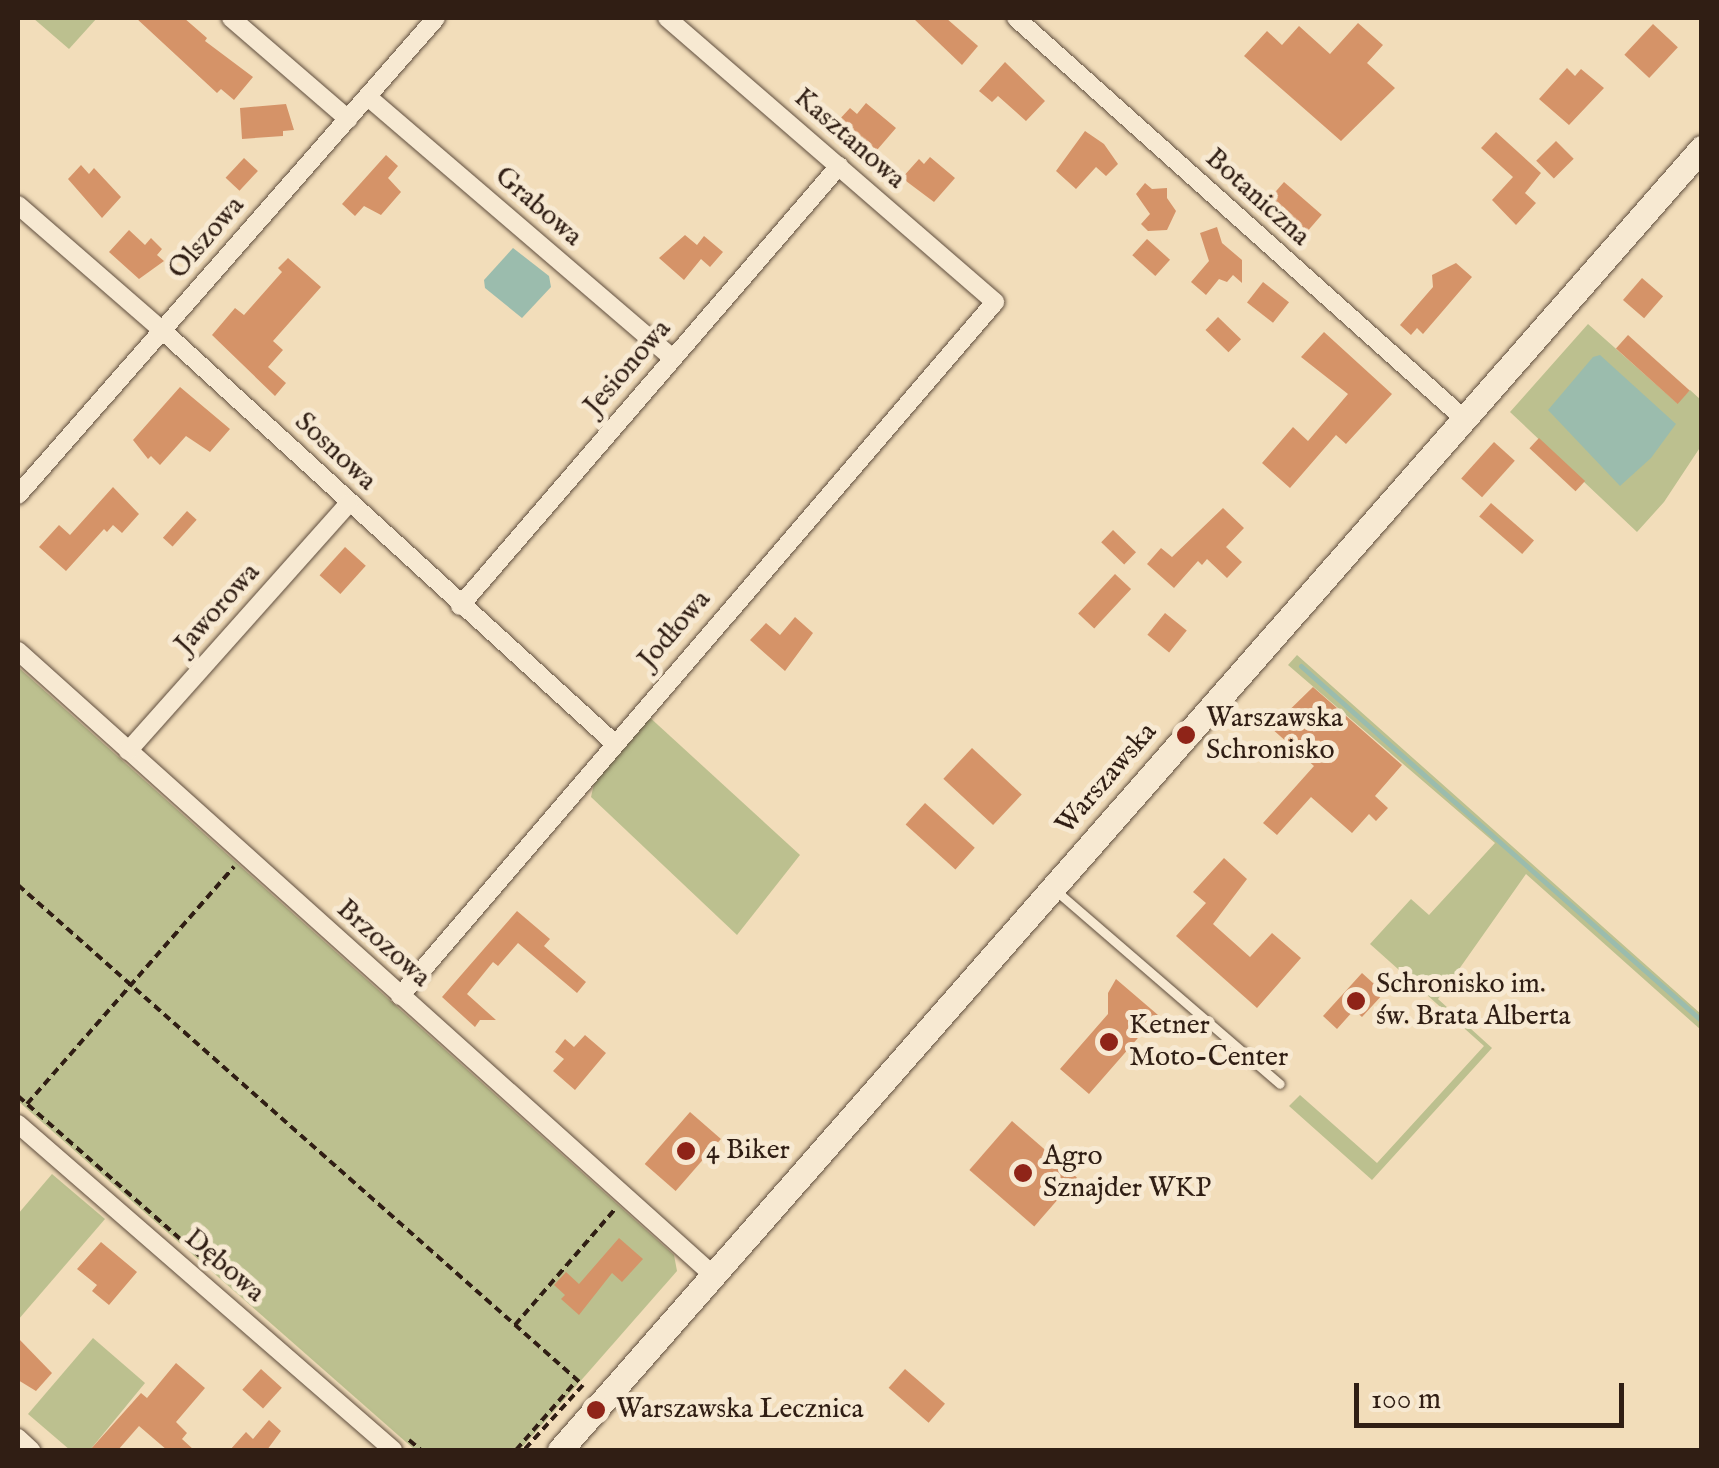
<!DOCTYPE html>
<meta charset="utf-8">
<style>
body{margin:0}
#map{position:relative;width:1719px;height:1468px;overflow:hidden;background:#f2ddba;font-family:"IM FELL English",serif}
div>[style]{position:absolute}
.green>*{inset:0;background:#bcc08f}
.water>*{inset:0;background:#9bbcad}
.stream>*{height:5px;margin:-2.5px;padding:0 2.5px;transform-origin:2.5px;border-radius:2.5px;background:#9bbcad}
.building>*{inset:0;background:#d59368;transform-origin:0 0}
.path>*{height:4px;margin-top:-2px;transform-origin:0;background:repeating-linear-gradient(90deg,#301e14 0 8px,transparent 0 13px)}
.roads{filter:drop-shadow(0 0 2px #604e3e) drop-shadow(0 0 2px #604e3e)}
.lane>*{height:9px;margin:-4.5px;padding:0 4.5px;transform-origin:4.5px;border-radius:4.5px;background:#f7e9d2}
.street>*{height:18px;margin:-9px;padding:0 9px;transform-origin:9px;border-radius:9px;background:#f7e9d2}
.secondary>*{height:25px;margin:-12.5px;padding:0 12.5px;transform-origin:12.5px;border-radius:12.5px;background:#f7e9d2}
.dots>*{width:28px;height:28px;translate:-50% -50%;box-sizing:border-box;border:5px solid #f7e9d2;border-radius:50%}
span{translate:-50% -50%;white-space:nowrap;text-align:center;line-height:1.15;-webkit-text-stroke:10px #f7e9d2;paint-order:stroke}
.street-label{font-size:28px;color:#301e14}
.poi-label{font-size:28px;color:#301e14}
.left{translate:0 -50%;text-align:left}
.frame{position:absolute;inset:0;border:20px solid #301e14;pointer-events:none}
.scale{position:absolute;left:1354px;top:1383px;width:270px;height:45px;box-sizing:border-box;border:5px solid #301e14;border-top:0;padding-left:12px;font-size:30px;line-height:35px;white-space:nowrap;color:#301e14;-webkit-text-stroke:8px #f7e9d2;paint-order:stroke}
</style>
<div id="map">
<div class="green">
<i style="clip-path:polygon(33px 18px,97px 18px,69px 49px)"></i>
<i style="clip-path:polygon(1588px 324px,1677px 403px,1690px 390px,1701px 400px,1701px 446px,1664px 502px,1637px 532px,1510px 412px)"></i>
<i style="clip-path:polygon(1297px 655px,1701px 1014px,1701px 1030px,1526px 874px,1438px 999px,1492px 1048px,1372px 1180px,1289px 1106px,1300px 1095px,1377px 1163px,1484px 1046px,1370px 944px,1411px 899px,1429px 915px,1495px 843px,1288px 665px)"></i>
<i style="clip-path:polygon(18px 667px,674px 1255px,677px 1271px,520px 1450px,415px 1450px,18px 1101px)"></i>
<i style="clip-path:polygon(646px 714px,800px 855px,737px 935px,591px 797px,596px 775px)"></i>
<i style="clip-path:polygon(52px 1174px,105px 1219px,18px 1320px,18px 1214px)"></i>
<i style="clip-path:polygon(93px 1338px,145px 1383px,90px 1450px,70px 1450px,28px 1414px)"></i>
</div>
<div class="water">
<i style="clip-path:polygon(513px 248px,549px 276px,551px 287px,522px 318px,485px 288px,484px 280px)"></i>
<i style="clip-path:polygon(1600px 355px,1676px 424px,1651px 458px,1620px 486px,1548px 410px,1593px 357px)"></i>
</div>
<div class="stream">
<i style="left:1301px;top:666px;width:536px;rotate:41.52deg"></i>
</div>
<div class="building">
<i style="clip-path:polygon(136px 18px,184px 18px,207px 38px,205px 41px,253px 77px,234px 100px,221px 89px,217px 93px)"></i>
<i style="clip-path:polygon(913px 18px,946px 18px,978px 46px,962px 65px)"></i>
<i style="clip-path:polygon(1358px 23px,1383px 45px,1367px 63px,1395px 88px,1341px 141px,1244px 56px,1267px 31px,1282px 45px,1299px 26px,1330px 54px)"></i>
<i style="left:1653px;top:24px;width:34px;height:42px;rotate:43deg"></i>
<i style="clip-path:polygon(1005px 62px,1045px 101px,1026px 121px,998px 96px,992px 102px,979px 91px)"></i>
<i style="clip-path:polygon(1567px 68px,1575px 76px,1581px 69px,1604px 88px,1569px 125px,1539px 99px)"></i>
<i style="clip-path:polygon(866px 103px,896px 128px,877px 150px,837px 122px,850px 108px,857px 114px)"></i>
<i style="clip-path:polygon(286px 104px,294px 130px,283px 131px,283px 136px,242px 139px,240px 108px)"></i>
<i style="clip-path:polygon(1085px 131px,1104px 144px,1118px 164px,1106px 176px,1096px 167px,1076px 189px,1056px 171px)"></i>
<i style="clip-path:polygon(1496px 132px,1541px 173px,1525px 193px,1536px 203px,1516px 225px,1492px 200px,1513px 177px,1481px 148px)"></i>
<i style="left:1556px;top:141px;width:25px;height:28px;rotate:45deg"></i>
<i style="clip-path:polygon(386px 155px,398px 166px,388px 178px,401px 192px,381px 215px,364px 206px,355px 216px,342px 204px)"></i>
<i style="clip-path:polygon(930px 157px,955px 178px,934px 202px,902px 178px,919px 159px,924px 164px)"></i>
<i style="left:244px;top:158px;width:19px;height:27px;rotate:43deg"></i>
<i style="clip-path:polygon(81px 165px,89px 174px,94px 168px,121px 197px,102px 218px,68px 179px)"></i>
<i style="left:1284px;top:182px;width:50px;height:28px;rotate:41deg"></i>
<i style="clip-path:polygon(1145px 183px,1152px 189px,1167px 188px,1167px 198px,1176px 211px,1167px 230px,1148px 231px,1141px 224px,1150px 214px,1136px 194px)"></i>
<i style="clip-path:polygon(1217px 227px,1222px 243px,1242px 260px,1242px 283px,1233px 275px,1227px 282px,1219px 279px,1206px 295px,1191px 282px,1209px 261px,1200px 233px)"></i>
<i style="clip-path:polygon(129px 230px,145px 245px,151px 238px,162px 249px,157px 255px,164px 261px,139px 279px,109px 252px)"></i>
<i style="clip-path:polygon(685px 235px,697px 245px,704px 236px,723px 252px,710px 267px,701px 259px,684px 280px,659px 258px)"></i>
<i style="left:1147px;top:239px;width:31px;height:22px;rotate:42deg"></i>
<i style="clip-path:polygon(288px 258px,321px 287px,273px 341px,283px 350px,268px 367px,286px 383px,275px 396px,212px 335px,235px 308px,244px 315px,282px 272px,278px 268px)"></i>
<i style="clip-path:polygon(1456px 263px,1472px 277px,1423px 334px,1417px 328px,1411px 335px,1400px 325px,1433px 287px,1432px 275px)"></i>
<i style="left:1642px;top:278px;width:28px;height:29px;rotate:41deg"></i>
<i style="left:1263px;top:282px;width:33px;height:26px;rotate:38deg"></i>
<i style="left:1218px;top:317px;width:32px;height:18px;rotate:44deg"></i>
<i style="clip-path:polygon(1324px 332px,1392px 394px,1346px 444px,1336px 435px,1290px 488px,1262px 463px,1293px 427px,1308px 441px,1348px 394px,1301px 357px)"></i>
<i style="left:1628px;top:335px;width:83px;height:18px;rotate:42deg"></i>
<i style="clip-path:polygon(180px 387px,230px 429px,210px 452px,186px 436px,160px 465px,151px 456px,148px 459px,133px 440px)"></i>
<i style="left:1539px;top:438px;width:63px;height:14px;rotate:43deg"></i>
<i style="left:1494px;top:442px;width:28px;height:49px;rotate:42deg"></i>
<i style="clip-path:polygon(113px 487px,139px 514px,122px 533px,113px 525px,107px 532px,104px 529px,66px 571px,39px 547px,59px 525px,70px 535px)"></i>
<i style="left:1491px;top:503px;width:57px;height:18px;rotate:41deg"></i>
<i style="clip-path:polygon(1223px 508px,1244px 528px,1226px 547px,1242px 562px,1227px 578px,1207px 559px,1202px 565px,1198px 561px,1174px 588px,1147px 564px,1161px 548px,1172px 557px)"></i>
<i style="left:187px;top:511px;width:13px;height:36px;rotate:42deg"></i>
<i style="left:1113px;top:530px;width:32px;height:17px;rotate:44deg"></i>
<i style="left:345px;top:547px;width:28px;height:38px;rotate:42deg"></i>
<i style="left:1115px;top:574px;width:22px;height:54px;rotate:43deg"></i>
<i style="left:1165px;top:613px;width:28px;height:28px;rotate:39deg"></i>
<i style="clip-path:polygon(795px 617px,813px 633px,785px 671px,750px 640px,766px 623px,780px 635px)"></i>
<i style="clip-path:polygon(1313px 687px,1402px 765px,1375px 796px,1388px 808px,1376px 821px,1369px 814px,1352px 833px,1311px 797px,1277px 835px,1263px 823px,1314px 766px,1271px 728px)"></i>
<i style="left:972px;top:748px;width:68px;height:42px;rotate:43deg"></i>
<i style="left:925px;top:803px;width:67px;height:29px;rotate:42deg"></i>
<i style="clip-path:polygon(1224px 858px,1247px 879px,1213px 924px,1250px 957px,1272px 933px,1301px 958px,1257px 1008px,1176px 936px,1206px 903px,1193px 892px)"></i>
<i style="clip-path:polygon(517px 911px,550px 939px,544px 946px,586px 982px,577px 993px,518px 943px,498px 966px,493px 962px,467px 994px,496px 1020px,480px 1020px,475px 1027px,442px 997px)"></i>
<i style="clip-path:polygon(1362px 973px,1384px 993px,1362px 1017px,1354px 1010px,1337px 1029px,1323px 1016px)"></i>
<i style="clip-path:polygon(1116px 979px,1158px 1015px,1089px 1094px,1060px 1069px,1108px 1014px,1108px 993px)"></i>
<i style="clip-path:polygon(585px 1035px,606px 1053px,575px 1090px,553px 1071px,564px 1059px,555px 1052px,565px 1039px,574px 1047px)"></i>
<i style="left:690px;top:1112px;width:41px;height:69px;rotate:41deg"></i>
<i style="left:1012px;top:1121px;width:86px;height:65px;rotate:41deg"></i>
<i style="clip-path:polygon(619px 1238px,643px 1259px,622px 1282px,612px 1273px,579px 1315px,561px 1299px,565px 1295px,554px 1285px,566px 1272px,579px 1284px)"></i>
<i style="clip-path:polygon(101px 1242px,137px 1272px,109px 1305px,92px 1291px,97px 1285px,77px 1269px)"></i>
<i style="clip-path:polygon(18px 1338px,52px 1373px,36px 1391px,18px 1380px)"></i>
<i style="clip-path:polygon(176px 1363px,205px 1388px,176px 1422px,187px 1433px,182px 1439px,194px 1450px,167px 1450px,139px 1426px,118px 1450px,90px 1450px,141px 1393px,147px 1398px)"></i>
<i style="left:261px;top:1369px;width:28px;height:28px;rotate:42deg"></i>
<i style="left:905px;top:1369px;width:53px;height:25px;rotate:41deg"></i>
<i style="clip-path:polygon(269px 1420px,281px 1431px,267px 1450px,230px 1450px,246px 1432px,253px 1439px)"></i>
</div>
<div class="path">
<i style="left:18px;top:885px;width:754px;rotate:41.51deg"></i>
<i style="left:583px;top:1385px;width:88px;rotate:132.2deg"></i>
<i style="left:18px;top:1096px;width:247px;rotate:41.4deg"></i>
<i style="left:27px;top:1104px;width:315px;rotate:-48.9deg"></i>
<i style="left:515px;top:1325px;width:155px;rotate:-49.2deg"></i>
<i style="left:409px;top:1440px;width:16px;rotate:40deg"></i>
<i style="left:516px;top:1450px;width:93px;rotate:-48.9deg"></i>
</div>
<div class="roads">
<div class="lane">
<i style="left:1054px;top:889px;width:298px;rotate:40.8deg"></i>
</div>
<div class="street">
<i style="left:231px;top:18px;width:155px;rotate:40.8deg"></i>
<i style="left:1016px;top:18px;width:600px;rotate:41.82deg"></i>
<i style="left:368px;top:97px;width:401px;rotate:40.6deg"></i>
<i style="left:18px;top:205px;width:191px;rotate:41deg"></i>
<i style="left:162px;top:330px;width:611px;rotate:42.41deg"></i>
<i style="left:18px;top:495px;width:634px;rotate:-48.77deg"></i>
<i style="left:460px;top:606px;width:581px;rotate:-49.26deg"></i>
<i style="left:18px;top:651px;width:934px;rotate:41.92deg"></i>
<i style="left:128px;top:751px;width:332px;rotate:-48.3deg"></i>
<i style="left:400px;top:996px;width:914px;rotate:-49.39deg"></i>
<i style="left:995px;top:302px;width:434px;rotate:-139.1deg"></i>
<i style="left:18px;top:1124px;width:497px;rotate:41deg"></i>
<i style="left:18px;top:1438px;width:18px;rotate:43deg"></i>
</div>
<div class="secondary">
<i style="left:560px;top:1450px;width:1732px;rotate:-48.75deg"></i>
</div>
</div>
<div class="dots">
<i style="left:1186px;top:735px;background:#8f2418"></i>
<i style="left:1356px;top:1001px;background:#8f2418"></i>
<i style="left:1109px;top:1042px;background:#8f2418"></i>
<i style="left:686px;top:1151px;background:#8f2418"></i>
<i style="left:1023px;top:1173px;background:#8f2418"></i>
<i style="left:596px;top:1410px;background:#8f2418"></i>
</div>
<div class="street-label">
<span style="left:849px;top:139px;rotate:41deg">Kasztanowa</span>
<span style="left:1257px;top:198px;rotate:42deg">Botaniczna</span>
<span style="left:538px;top:207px;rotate:41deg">Grabowa</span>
<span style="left:207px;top:238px;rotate:-49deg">Olszowa</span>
<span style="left:628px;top:368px;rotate:-49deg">Jesionowa</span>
<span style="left:335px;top:452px;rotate:43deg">Sosnowa</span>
<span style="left:218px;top:609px;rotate:-48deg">Jaworowa</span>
<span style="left:675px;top:630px;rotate:-49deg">Jodłowa</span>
<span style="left:1107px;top:779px;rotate:-49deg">Warszawska</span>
<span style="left:383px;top:944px;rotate:42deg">Brzozowa</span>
<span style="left:224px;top:1266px;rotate:41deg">Dębowa</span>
</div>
<div class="poi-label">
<span class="left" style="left:1206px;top:735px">Warszawska<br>Schronisko</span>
<span class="left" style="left:1376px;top:1001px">Schronisko im.<br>św. Brata Alberta</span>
<span class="left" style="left:1129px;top:1042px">Ketner<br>Moto-Center</span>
<span class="left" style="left:706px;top:1151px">4 Biker</span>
<span class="left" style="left:1043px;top:1173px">Agro<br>Sznajder WKP</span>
<span class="left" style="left:616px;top:1410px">Warszawska Lecznica</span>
</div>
<div class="frame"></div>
<div class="scale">100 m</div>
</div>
